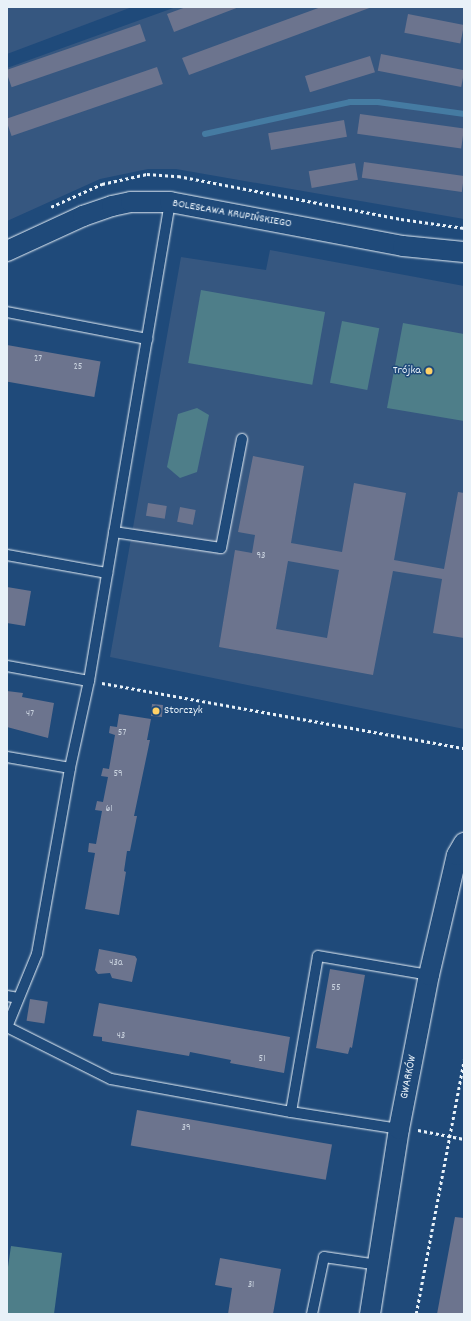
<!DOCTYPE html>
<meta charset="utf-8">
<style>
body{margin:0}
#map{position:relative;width:471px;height:1321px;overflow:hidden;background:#1f4a7a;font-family:Dekko,sans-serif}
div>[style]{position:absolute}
.built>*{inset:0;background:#365780}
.green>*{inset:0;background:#4e7e89;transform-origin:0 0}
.stream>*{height:5.5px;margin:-2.75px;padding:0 2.75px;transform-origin:2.75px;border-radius:2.75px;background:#457ba2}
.building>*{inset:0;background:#6c748e;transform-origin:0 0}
.path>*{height:2.5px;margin-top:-1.25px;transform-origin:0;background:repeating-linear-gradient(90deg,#e8f1f8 0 3px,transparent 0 6px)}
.roads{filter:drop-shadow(0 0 1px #e8f1f8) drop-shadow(0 0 1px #e8f1f8)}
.lane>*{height:10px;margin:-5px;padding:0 5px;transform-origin:5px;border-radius:5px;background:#1f4a7a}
.street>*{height:20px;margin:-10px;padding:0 10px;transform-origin:10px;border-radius:10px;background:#1f4a7a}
.dots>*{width:11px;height:11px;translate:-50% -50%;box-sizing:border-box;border:2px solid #1f4a7a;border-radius:50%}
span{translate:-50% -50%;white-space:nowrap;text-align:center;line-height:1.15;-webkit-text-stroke:3px #1f4a7a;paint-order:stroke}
.number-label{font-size:10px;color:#c9d2de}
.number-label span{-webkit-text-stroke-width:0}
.street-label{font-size:12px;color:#e8f1f8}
.poi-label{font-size:12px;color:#e8f1f8}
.right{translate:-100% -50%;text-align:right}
.left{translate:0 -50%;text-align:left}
.frame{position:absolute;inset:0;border:8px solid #e8f1f8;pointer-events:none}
</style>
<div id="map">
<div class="built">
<i style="clip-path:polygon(7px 7px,132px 7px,7px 54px)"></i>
<i style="clip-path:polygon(176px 7px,464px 7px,464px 219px,176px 169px,148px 169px,100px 179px,7px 221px,7px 68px)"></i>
<i style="clip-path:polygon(270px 250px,464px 286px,464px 729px,110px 657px,181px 257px,266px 270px)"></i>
</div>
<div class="green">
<i style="left:201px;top:290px;width:126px;height:74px;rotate:10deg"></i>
<i style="left:342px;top:321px;width:38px;height:63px;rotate:11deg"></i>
<i style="clip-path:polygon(403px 323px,464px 334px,464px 421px,387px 408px)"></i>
<i style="clip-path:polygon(197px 408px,209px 415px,197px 472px,180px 478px,167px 467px,178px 414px)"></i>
<i style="clip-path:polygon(11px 1246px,62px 1253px,54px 1314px,7px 1314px,7px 1274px)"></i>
</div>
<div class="stream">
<i style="left:205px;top:134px;width:148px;rotate:-12.4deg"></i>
<i style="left:350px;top:102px;width:28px"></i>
<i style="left:378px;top:102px;width:87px;rotate:7.9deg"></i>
</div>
<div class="building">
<i style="clip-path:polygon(186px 7px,239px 7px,174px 32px,167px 14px)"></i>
<i style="clip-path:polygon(321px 7px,372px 7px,189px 75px,182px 58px)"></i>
<i style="left:408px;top:14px;width:57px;height:19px;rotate:11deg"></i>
<i style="left:140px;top:24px;width:18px;height:142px;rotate:71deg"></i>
<i style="left:381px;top:54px;width:85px;height:17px;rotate:11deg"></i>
<i style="left:370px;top:56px;width:17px;height:68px;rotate:73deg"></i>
<i style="left:157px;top:67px;width:18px;height:160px;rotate:71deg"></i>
<i style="left:360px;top:114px;width:105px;height:20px;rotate:8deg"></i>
<i style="left:344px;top:120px;width:17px;height:77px;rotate:80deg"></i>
<i style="left:364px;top:162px;width:101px;height:16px;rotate:8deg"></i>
<i style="left:355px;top:163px;width:17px;height:47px;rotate:80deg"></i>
<i style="left:7px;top:345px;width:95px;height:36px;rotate:10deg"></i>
<i style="clip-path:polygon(evenodd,253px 456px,304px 466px,291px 543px,342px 552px,354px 483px,406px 493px,394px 560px,444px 569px,458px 492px,464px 493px,464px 638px,433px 633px,442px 579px,393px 571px,373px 675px,219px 647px,235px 550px,252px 553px,255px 535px,238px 532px,253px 456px,288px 561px,339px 570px,327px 638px,276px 629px,288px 561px)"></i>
<i style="left:148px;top:503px;width:19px;height:13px;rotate:9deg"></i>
<i style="left:180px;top:507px;width:16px;height:15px;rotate:11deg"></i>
<i style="clip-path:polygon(7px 587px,31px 591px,25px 626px,7px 623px)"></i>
<i style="clip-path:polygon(7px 691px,23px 693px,22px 697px,54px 703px,48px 738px,7px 727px)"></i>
<i style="left:152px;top:704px;width:11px;height:12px;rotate:5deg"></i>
<i style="clip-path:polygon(119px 714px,151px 719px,147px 740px,150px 740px,134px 816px,137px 816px,130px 851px,127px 851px,124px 871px,126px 872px,119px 915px,85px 909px,95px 853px,88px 852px,89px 843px,96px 844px,102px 811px,95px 810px,97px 801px,103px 802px,108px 777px,101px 776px,103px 768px,109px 769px,115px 735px,109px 733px,110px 726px,117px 727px)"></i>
<i style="clip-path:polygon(99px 949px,135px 956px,137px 959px,132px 982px,112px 978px,110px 973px,98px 974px,95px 970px)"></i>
<i style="clip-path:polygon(330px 969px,365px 975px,352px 1048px,350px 1047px,348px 1054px,316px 1048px)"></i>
<i style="left:30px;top:999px;width:18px;height:22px;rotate:9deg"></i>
<i style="clip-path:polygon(99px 1003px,290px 1037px,284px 1073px,230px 1063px,231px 1060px,190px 1052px,189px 1056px,102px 1041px,102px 1037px,93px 1036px)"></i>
<i style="left:137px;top:1110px;width:198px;height:36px;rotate:10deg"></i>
<i style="clip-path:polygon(455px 1217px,464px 1218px,464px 1314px,437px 1314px)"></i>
<i style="clip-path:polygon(220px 1258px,281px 1269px,273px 1314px,228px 1314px,232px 1288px,215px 1285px)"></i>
</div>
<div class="path">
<i style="left:51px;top:207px;width:56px;rotate:-24.3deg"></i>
<i style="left:102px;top:184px;width:46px;rotate:-12.5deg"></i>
<i style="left:147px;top:174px;width:31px;rotate:4deg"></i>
<i style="left:178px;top:176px;width:227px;rotate:10.9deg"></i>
<i style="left:401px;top:219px;width:64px;rotate:8.1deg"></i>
<i style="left:102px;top:683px;width:368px;rotate:10.2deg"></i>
<i style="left:418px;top:1130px;width:47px;rotate:11.1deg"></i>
<i style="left:416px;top:1314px;width:259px;rotate:-79.3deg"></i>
</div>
<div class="roads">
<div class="lane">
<i style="left:7px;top:312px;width:143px;rotate:10.9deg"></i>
<i style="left:114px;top:532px;width:108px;rotate:8.5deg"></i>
<i style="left:221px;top:548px;width:111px;rotate:-79.1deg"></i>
<i style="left:7px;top:555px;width:102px;rotate:10.2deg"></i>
<i style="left:7px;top:666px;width:83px;rotate:10.4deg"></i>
<i style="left:7px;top:757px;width:64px;rotate:9.9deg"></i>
<i style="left:7px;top:996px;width:11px;rotate:10deg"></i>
<i style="left:7px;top:1027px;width:79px;rotate:-67.7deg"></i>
<i style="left:37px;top:954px;width:189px;rotate:-79.9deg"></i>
<i style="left:70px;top:768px;width:89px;rotate:-77.7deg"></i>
<i style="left:89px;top:681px;width:486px;rotate:-80.4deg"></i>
<i style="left:7px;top:1027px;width:116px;rotate:26.6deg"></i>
<i style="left:111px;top:1079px;width:183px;rotate:10.4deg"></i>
<i style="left:291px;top:1112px;width:109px;rotate:8.9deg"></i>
<i style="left:291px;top:1112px;width:158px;rotate:-80.2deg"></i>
<i style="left:318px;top:956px;width:113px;rotate:9.7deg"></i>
<i style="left:312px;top:1314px;width:58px;rotate:-78.1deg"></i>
<i style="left:324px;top:1257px;width:56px;rotate:8.3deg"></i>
</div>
<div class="street">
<i style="left:7px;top:251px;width:84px;rotate:-24.7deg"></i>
<i style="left:83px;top:216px;width:31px;rotate:-19deg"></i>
<i style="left:112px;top:206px;width:19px;rotate:-12deg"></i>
<i style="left:131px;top:202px;width:39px"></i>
<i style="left:170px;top:202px;width:237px;rotate:10.7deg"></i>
<i style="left:403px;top:246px;width:61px;rotate:5.6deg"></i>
<i style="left:370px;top:1314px;width:187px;rotate:-81.1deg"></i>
<i style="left:399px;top:1129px;width:157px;rotate:-79deg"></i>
<i style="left:429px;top:975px;width:123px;rotate:-76.9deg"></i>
<i style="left:457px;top:855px;width:14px;rotate:-60deg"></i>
</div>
</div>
<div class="dots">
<i style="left:429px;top:371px;background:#ffd166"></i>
<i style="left:156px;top:711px;background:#ffd166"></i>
</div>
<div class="number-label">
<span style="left:38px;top:360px">27</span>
<span style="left:78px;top:368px">25</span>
<span style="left:261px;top:557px">93</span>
<span style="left:30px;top:715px">47</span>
<span style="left:122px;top:734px">57</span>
<span style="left:118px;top:775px">59</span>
<span style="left:109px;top:810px">61</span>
<span style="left:116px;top:964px">43a</span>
<span style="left:336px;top:989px">55</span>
<span style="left:121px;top:1037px">43</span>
<span style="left:262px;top:1060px">51</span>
<span style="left:186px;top:1129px">39</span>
<span style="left:251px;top:1286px">31</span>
</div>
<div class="street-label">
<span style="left:232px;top:214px;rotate:10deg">BOLESŁAWA KRUPIŃSKIEGO</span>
<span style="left:409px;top:1077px;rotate:-79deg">GWARKÓW</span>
</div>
<div class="poi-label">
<span class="right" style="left:421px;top:371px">Trójka</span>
<span class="left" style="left:164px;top:711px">Storczyk</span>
</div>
<div class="frame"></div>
</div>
